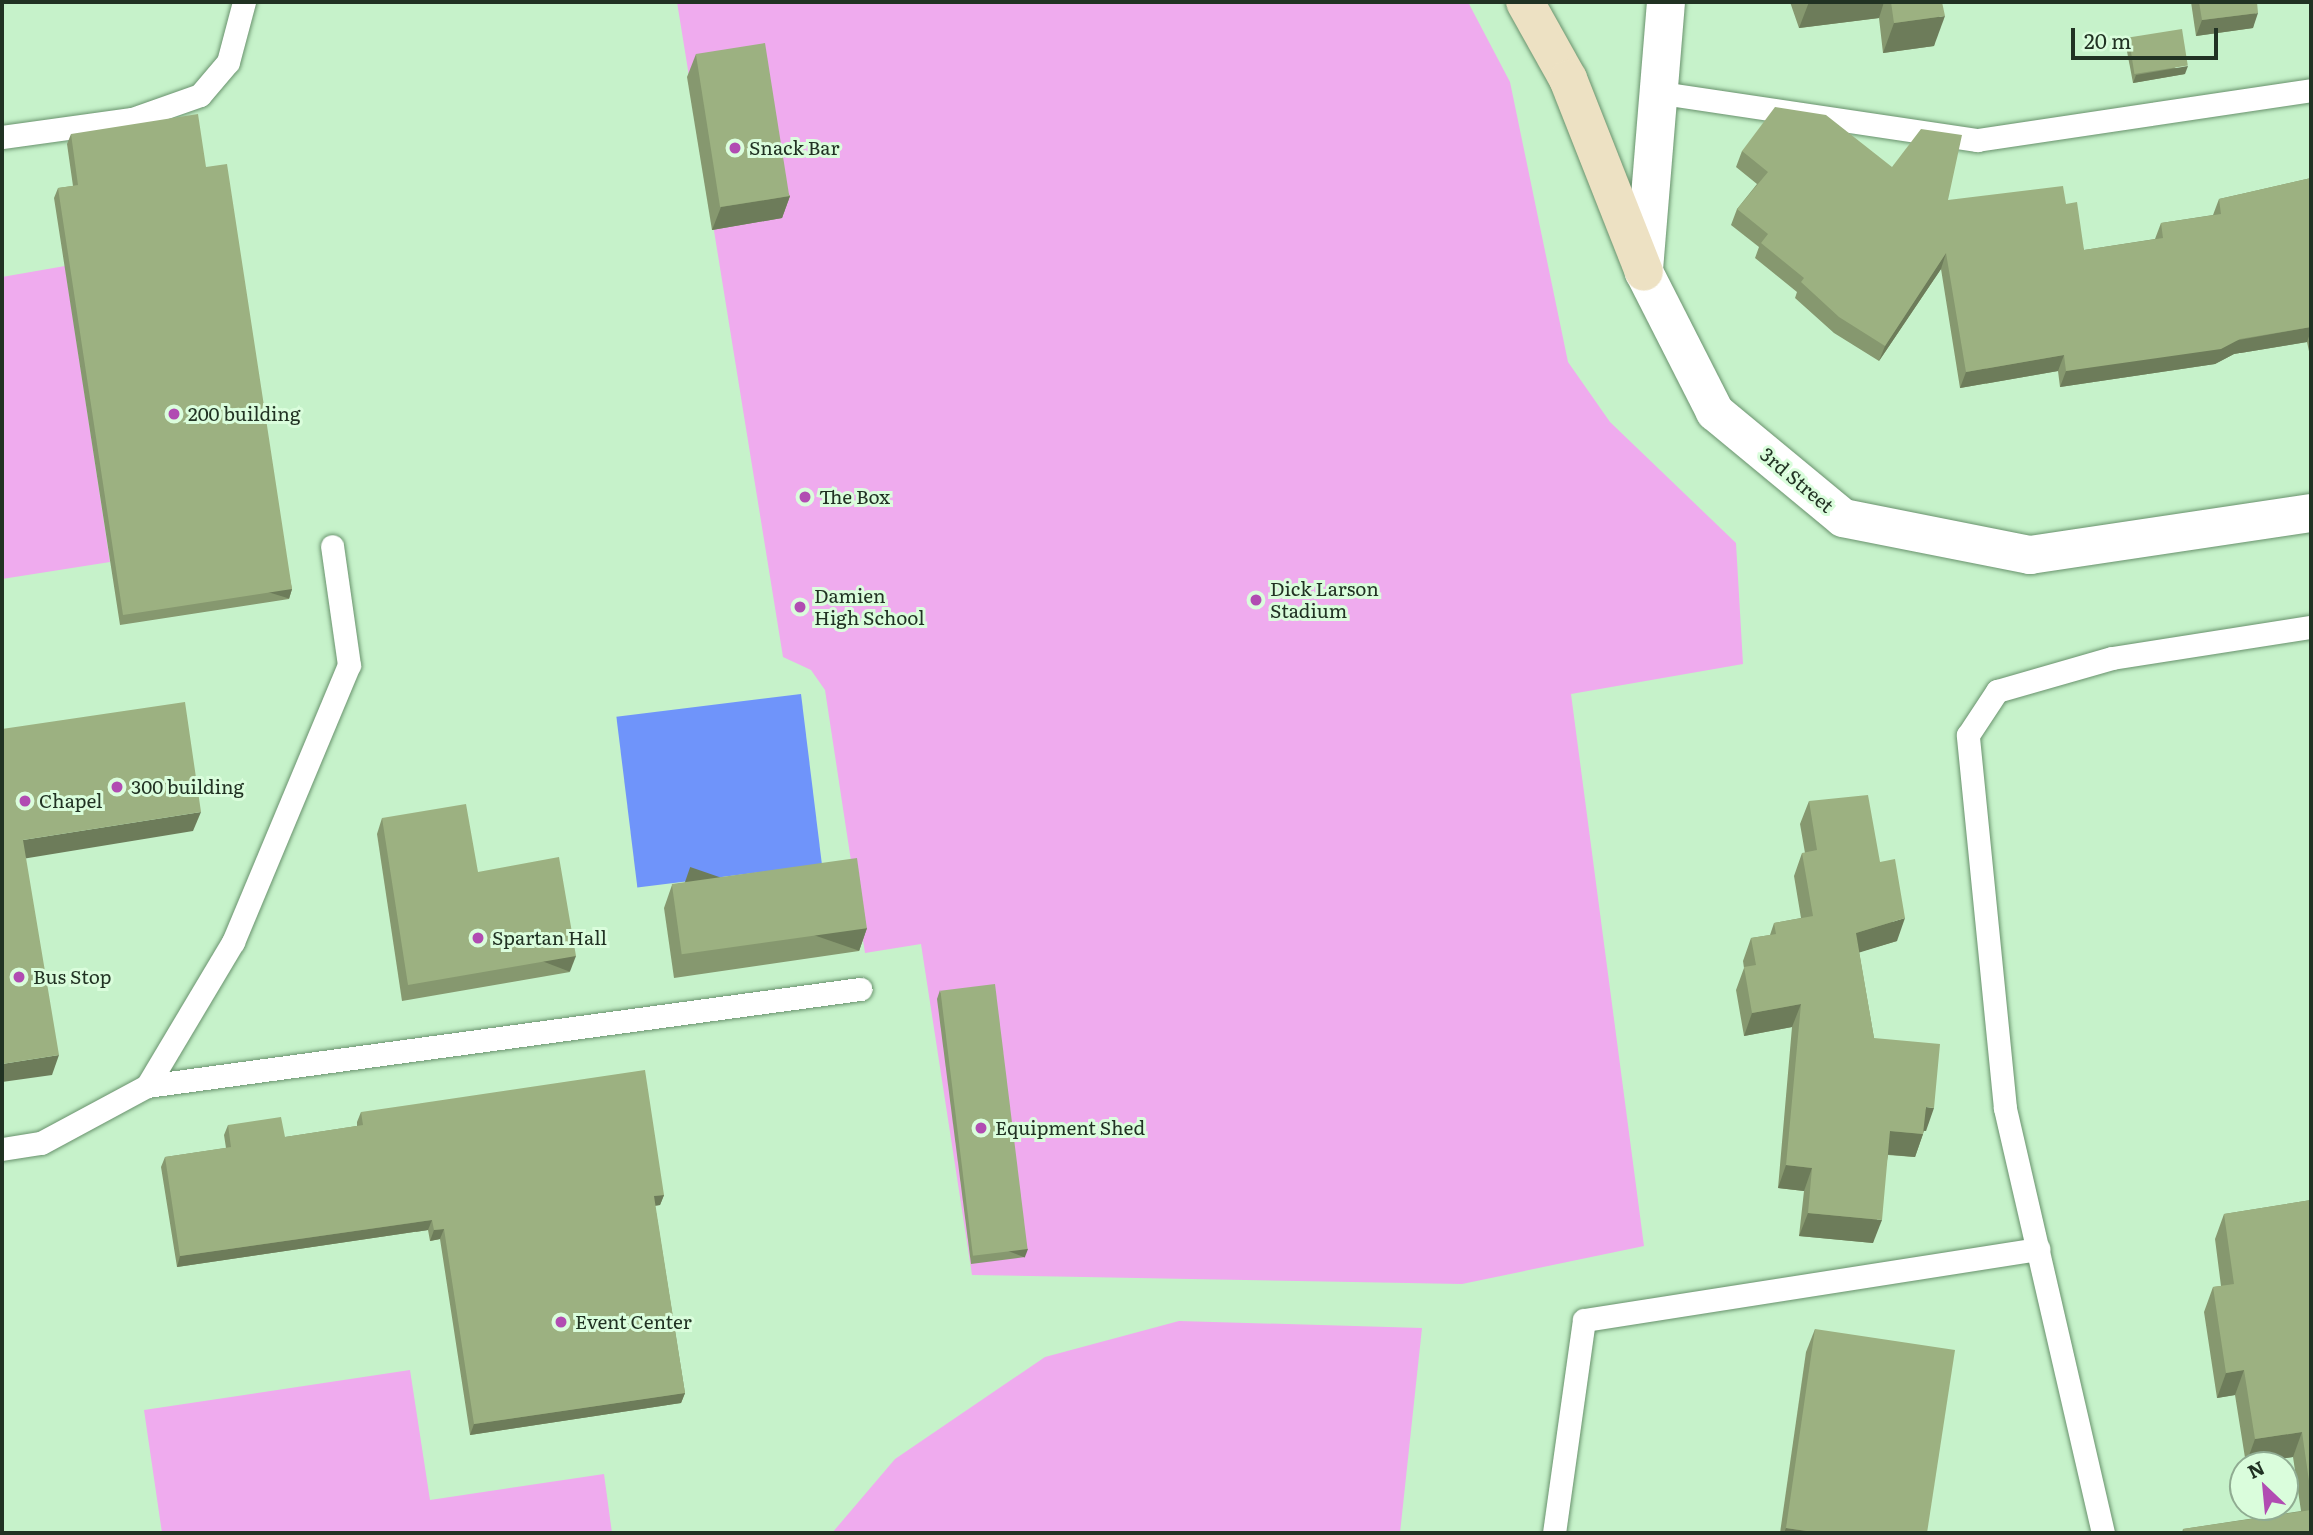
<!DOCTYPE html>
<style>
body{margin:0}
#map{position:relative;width:2313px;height:1535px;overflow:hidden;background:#c6f2ca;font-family:Literata,serif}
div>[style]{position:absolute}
.green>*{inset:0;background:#efabee}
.water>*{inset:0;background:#6f94fa;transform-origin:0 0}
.roads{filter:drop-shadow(0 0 2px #69926d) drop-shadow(0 0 2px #69926d)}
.service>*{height:23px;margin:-11.5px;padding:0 11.5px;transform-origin:11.5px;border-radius:11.5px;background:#fff}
.minor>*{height:38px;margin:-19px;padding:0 19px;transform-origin:19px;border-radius:19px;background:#fff}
.secondary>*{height:38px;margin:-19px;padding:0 19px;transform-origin:19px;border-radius:19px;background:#ede1c3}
.wall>*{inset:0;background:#86986f}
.shaded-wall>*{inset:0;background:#6d7c5a;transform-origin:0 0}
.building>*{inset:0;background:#9cb181;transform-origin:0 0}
.dots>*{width:19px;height:19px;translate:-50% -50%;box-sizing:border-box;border:4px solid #dafddc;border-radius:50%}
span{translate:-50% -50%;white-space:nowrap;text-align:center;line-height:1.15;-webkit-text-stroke:6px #dafddc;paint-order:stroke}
.poi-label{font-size:19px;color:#213223}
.left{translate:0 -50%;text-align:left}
.street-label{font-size:19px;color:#213223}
.frame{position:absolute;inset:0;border:4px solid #213223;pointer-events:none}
.north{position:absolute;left:2229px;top:1451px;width:70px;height:70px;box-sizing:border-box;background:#dafddc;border:2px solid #90ac92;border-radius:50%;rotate:334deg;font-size:19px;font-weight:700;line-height:28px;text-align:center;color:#213223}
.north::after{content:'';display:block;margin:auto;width:24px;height:32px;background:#b14cb2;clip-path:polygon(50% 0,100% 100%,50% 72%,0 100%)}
.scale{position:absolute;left:2071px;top:28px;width:147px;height:32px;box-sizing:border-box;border:4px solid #213223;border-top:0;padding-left:9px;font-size:21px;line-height:24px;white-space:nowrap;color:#213223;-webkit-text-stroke:5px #dafddc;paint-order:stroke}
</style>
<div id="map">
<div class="green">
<i style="clip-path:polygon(677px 2px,1468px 2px,1510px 82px,1568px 362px,1610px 422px,1736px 543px,1743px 664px,1571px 694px,1644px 1246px,1462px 1284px,972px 1275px,921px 944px,865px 953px,825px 690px,811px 670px,783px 657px)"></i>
<i style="clip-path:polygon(65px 266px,110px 562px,2px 579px,2px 277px)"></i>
<i style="clip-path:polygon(1179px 1321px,1422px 1328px,1400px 1533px,832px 1533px,895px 1459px,1045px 1357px)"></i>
<i style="clip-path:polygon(410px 1370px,430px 1500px,604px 1474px,612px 1533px,162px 1533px,144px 1410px)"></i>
</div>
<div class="water">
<i style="left:801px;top:694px;width:172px;height:186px;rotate:83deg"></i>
</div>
<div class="roads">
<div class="service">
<i style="left:1655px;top:92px;width:326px;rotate:8.5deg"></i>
<i style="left:1977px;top:140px;width:338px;rotate:-8.5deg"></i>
<i style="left:2px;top:137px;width:131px;rotate:-7.9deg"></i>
<i style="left:132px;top:119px;width:72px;rotate:-19.4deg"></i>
<i style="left:200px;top:95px;width:43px;rotate:-49.7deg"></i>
<i style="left:228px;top:62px;width:62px;rotate:-75.1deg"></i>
<i style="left:147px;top:1086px;width:168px;rotate:-59.2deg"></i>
<i style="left:233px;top:942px;width:300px;rotate:-67.3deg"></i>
<i style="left:349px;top:665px;width:120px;rotate:-98.1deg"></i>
<i style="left:2px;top:1149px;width:39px;rotate:-9deg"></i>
<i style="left:41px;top:1143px;width:120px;rotate:-28.3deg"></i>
<i style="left:147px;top:1086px;width:720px;rotate:-7.75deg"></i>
<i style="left:1554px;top:1533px;width:215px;rotate:-82deg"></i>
<i style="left:1584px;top:1320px;width:460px;rotate:-8.9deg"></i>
<i style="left:2103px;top:1533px;width:436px;rotate:-103deg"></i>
<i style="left:2005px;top:1108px;width:375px;rotate:-95.7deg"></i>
<i style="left:1968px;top:735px;width:53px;rotate:-56.6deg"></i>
<i style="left:1997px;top:691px;width:120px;rotate:-16deg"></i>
<i style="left:2112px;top:658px;width:201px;rotate:-8.9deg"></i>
</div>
<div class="minor">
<i style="left:1666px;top:2px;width:271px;rotate:94.7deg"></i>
<i style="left:1644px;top:272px;width:157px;rotate:63.1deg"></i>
<i style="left:1715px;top:412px;width:166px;rotate:39.6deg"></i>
<i style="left:1843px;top:518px;width:191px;rotate:11.2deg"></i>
<i style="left:2030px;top:555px;width:284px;rotate:-8.5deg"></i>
</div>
<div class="secondary">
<i style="left:1525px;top:2px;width:88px;rotate:60.8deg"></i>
<i style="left:1568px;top:79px;width:207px;rotate:68.5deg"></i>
</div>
</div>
<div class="wall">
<i style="clip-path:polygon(1790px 2px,1942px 2px,1934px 46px,1883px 53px,1879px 18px,1799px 28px)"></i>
<i style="clip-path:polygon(2191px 2px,2257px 2px,2253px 28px,2196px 36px)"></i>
<i style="clip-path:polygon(2129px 38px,2185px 74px,2133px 83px,2126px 46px)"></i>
<i style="clip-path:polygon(696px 54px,790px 196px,782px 218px,712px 230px,687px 77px)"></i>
<i style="clip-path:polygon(71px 134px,206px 167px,292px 589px,289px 599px,120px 625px,54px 198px,58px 188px,73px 186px,67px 144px)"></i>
<i style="clip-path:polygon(1742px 151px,1892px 167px,1948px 200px,2066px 204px,2084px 250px,2155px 239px,2161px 223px,2213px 215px,2219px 199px,2311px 178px,2311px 356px,2310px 356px,2307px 342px,2234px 354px,2215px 364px,2060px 387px,2058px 371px,1960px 388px,1941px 269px,1879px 361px,1834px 333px,1795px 298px,1797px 292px,1755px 258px,1759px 247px,1731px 225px,1737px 209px,1757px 184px,1736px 167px)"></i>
<i style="clip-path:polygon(1809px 801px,1880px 862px,1897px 941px,1859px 952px,1874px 1038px,1926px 1131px,1924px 1131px,1915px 1157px,1888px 1155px,1873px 1243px,1799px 1236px,1804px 1191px,1778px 1188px,1792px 1027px,1744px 1036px,1736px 990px,1744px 968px,1743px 961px,1751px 938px,1770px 935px,1774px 923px,1801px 918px,1794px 876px,1802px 853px,1805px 853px,1800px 824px)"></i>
<i style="clip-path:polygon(382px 818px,478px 872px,570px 972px,402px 1001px,377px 834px)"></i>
<i style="clip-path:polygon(672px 885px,867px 928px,859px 951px,674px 978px,664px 908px)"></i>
<i style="clip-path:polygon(940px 990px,1025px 1257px,971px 1264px,937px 999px)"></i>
<i style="clip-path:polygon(361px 1112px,664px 1195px,660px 1205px,655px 1206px,685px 1393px,681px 1403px,470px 1435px,440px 1239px,430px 1241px,428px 1230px,177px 1267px,161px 1167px,165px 1157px,226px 1148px,224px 1135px,228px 1125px,285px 1137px,357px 1126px,357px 1122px)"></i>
<i style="clip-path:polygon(2311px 1200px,2311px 1533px,2182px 1533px,2183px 1529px,2301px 1511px,2293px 1457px,2246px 1464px,2235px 1395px,2217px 1398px,2204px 1312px,2213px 1287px,2221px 1286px,2215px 1239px,2224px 1214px)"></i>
<i style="clip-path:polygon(1815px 1329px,1927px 1533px,1780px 1533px,1806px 1352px)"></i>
</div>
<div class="shaded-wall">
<i style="clip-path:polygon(1809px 2px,1884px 2px,1879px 18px,1799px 28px)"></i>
<i style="clip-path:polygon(2258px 13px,2253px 28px,2196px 36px,2202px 20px)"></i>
<i style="clip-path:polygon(1945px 16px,1934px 46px,1883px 53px,1894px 23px)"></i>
<i style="clip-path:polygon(2188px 66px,2185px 74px,2133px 83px,2136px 75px)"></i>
<i style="clip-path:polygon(790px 196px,782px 218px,712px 230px,721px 207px)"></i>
<i style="clip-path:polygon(1946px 253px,1941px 269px,1879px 361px,1885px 346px)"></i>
<i style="clip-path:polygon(2311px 327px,2311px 331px,2307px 342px,2234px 354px,2215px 364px,2060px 387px,2066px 371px)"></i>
<i style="clip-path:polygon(2064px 355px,2058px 371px,1960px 388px,1966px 372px)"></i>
<i style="left:292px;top:589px;width:10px;height:171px;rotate:107deg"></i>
<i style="clip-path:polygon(201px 812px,193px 831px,16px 860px,23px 840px)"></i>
<i style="clip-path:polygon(1905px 918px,1897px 941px,1848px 956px,1856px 933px)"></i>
<i style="left:867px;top:928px;width:24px;height:187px;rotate:109deg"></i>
<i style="left:576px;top:956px;width:17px;height:170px;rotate:111deg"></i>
<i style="clip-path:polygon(1801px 1004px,1792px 1027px,1744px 1036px,1752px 1013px)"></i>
<i style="clip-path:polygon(59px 1055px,52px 1075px,2px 1082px,2px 1064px)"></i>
<i style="clip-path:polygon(1926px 1107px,1934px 1108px,1926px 1131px,1917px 1130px)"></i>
<i style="clip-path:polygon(1890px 1131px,1923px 1134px,1915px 1157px,1882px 1154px)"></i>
<i style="clip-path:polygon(1786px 1165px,1812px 1168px,1804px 1191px,1778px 1188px)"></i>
<i style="clip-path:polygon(664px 1195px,660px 1205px,650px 1206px,654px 1196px)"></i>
<i style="clip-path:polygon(1808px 1213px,1882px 1220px,1873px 1243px,1799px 1236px)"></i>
<i style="clip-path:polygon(432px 1220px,428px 1230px,177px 1267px,180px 1256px)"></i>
<i style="clip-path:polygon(444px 1229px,440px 1239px,430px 1241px,434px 1230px)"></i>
<i style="left:1028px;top:1249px;width:9px;height:55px;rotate:111deg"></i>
<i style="clip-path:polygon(2244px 1370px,2235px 1395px,2217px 1398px,2226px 1373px)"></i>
<i style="clip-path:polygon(685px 1393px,681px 1403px,470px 1435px,474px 1424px)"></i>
<i style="clip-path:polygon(2302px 1432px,2293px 1457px,2246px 1464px,2255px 1439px)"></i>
<i style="clip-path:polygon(1786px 1528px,1820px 1533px,1784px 1533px)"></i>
</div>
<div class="building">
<i style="clip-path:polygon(1891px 2px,1942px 2px,1945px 16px,1894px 23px)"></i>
<i style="clip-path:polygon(2199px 2px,2257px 2px,2258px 13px,2202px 20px)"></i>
<i style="left:2182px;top:29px;width:37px;height:54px;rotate:81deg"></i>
<i style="left:765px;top:43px;width:155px;height:70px;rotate:81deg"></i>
<i style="clip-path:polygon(1775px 107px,1826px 115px,1892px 167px,1921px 129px,1962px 135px,1948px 200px,2063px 186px,2066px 204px,2077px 202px,2084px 250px,2163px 238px,2161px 223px,2221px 214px,2219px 199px,2311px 178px,2311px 327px,2240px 339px,2221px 349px,2066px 371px,2064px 355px,1966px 372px,1946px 253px,1885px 346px,1839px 317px,1801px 282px,1804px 278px,1761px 243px,1768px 234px,1737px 209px,1768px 172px,1742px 151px)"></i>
<i style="clip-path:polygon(198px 114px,206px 167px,227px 164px,292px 589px,123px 615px,58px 188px,78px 185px,71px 134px)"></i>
<i style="clip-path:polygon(185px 702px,201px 812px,23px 840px,59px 1055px,2px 1064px,2px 729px)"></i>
<i style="clip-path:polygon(1868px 795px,1880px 862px,1895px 859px,1905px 918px,1856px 933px,1874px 1038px,1940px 1044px,1934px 1108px,1926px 1107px,1923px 1134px,1890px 1131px,1882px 1220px,1808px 1213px,1812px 1168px,1786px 1165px,1801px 1004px,1752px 1013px,1744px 967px,1756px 965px,1751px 938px,1776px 934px,1774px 923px,1813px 916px,1802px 853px,1817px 850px,1809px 801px)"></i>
<i style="clip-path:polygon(466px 804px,478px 872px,559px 857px,576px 956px,408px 985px,382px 818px)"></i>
<i style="left:857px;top:858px;width:71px;height:187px;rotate:82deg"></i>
<i style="left:995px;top:984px;width:267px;height:55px;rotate:83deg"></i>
<i style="clip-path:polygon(645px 1070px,664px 1195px,654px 1196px,685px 1393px,474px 1424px,444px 1229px,434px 1230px,432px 1220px,180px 1256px,165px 1157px,231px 1147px,228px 1125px,281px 1117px,285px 1137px,363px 1125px,361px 1112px)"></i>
<i style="clip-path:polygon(2311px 1200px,2311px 1495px,2302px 1432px,2255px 1439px,2244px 1370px,2226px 1373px,2213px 1287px,2234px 1284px,2224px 1214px)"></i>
<i style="clip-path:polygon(1815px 1329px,1955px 1350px,1927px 1533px,1820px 1533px,1786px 1528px)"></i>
<i style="clip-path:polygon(2311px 1510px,2311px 1533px,2184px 1533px,2183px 1529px)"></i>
</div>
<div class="dots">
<i style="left:735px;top:148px;background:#b14cb2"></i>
<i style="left:174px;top:414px;background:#b14cb2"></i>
<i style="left:805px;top:497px;background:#b14cb2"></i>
<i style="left:1256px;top:600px;background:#b14cb2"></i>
<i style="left:800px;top:607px;background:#b14cb2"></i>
<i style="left:117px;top:787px;background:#b14cb2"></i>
<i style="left:25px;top:801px;background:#b14cb2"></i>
<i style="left:478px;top:938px;background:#b14cb2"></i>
<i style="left:19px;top:977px;background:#b14cb2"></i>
<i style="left:981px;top:1128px;background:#b14cb2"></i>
<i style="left:561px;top:1322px;background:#b14cb2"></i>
</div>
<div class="poi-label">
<span class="left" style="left:749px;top:148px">Snack Bar</span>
<span class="left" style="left:188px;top:414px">200 building</span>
<span class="left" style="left:819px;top:497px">The Box</span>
<span class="left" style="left:1270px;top:600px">Dick Larson<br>Stadium</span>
<span class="left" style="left:814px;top:607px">Damien<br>High School</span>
<span class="left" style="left:131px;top:787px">300 building</span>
<span class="left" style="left:39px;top:801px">Chapel</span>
<span class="left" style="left:492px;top:938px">Spartan Hall</span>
<span class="left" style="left:33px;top:977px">Bus Stop</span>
<span class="left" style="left:995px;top:1128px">Equipment Shed</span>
<span class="left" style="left:575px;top:1322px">Event Center</span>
</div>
<div class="street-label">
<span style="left:1797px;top:480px;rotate:40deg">3rd Street</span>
</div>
<div class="frame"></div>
<div class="north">N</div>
<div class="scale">20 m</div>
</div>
